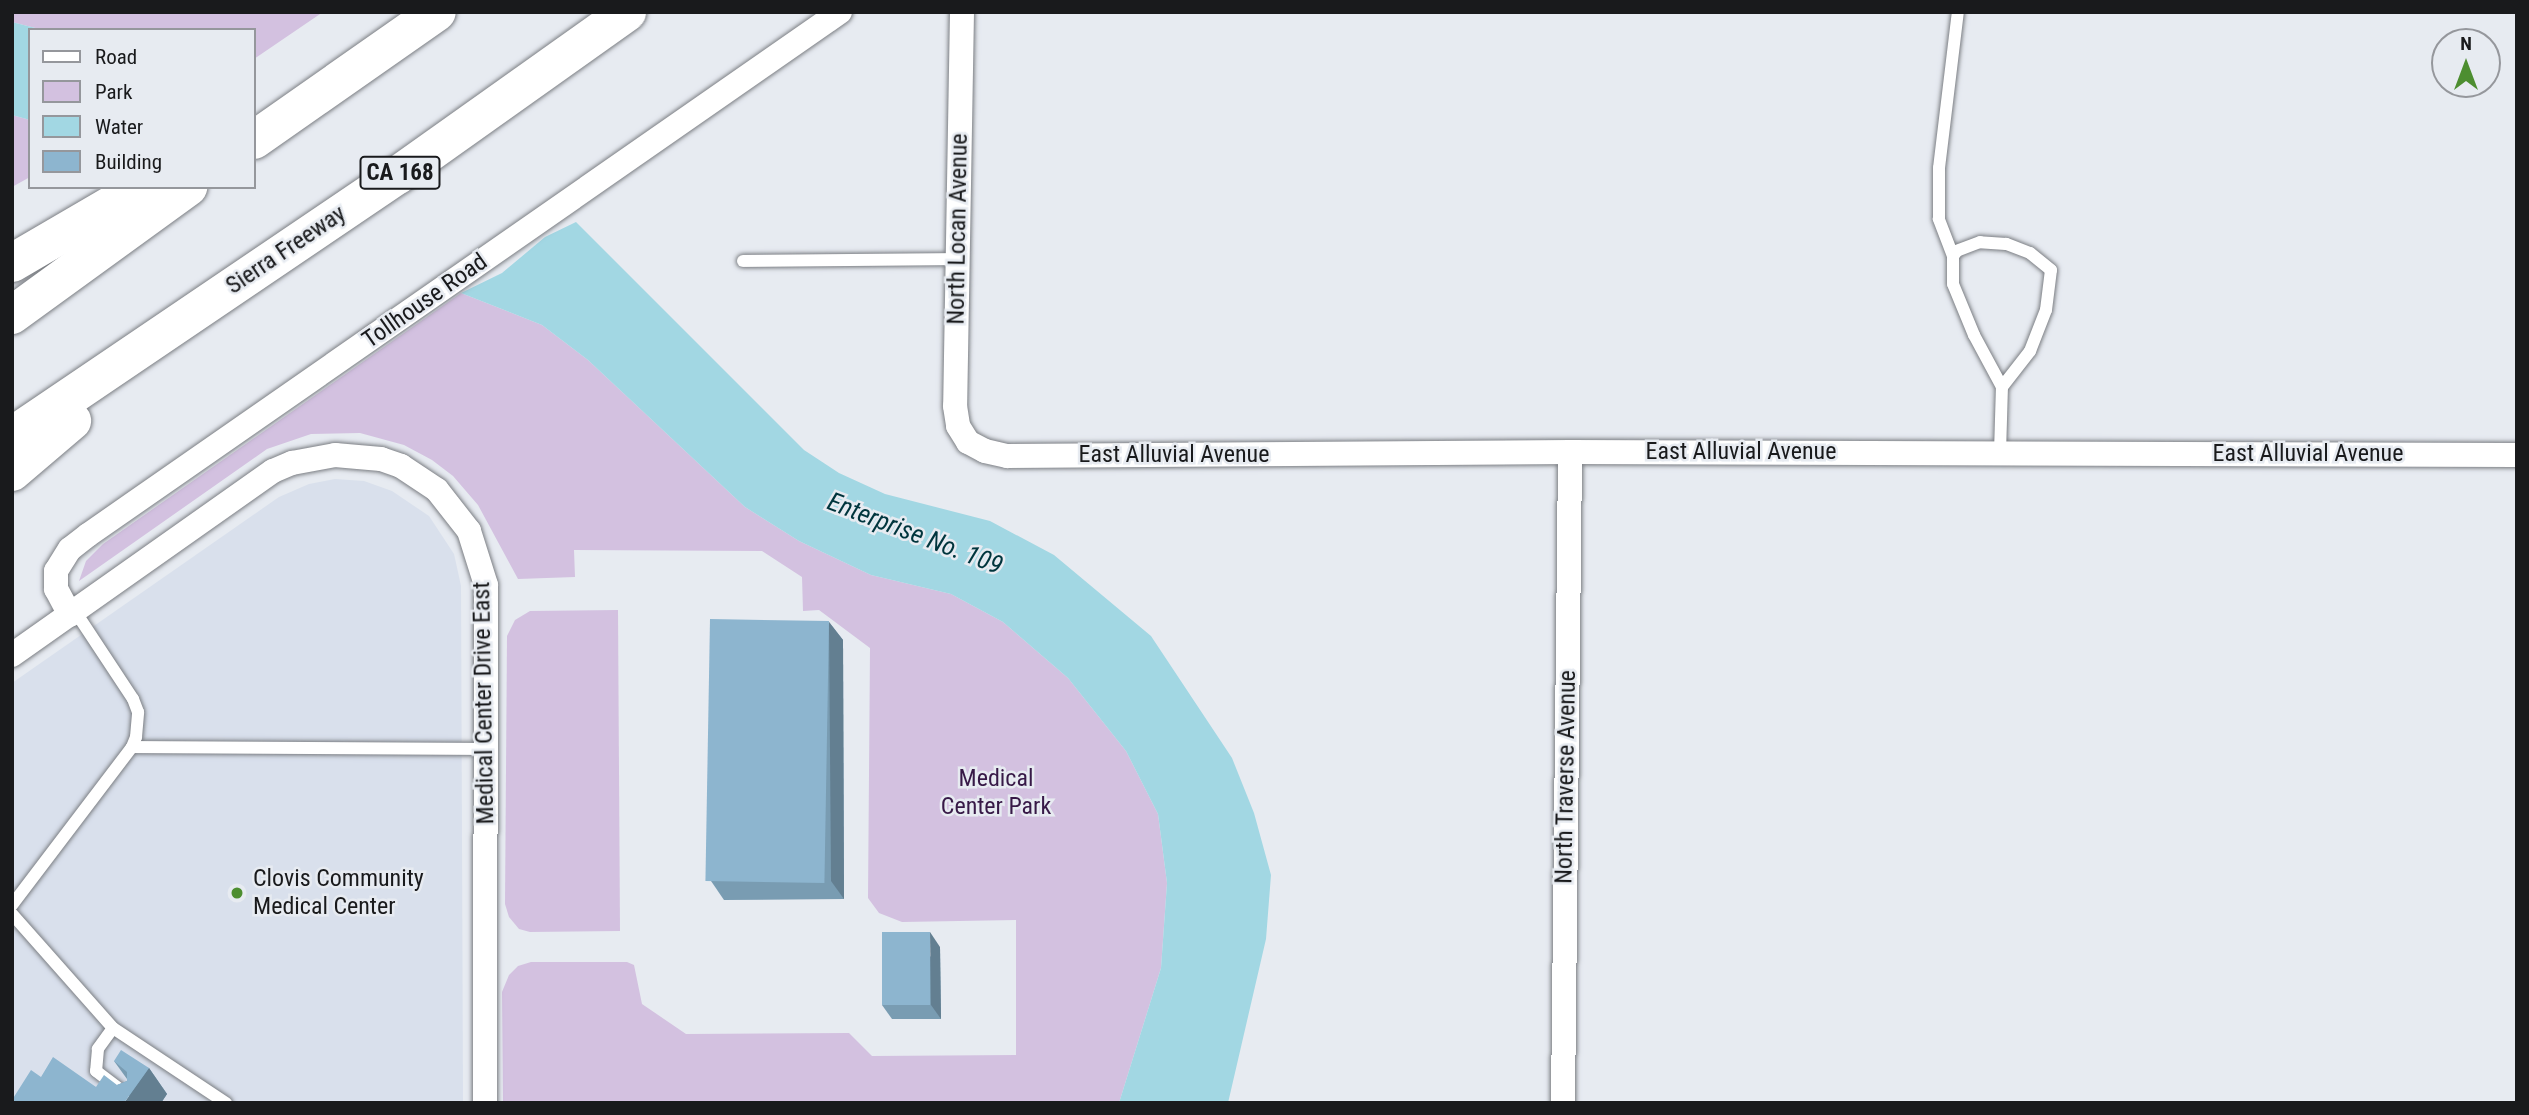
<!DOCTYPE html>
<style>
body{margin:0}
#map{position:relative;width:2529px;height:1115px;overflow:hidden;background:#e7ebf1;font-family:"Roboto Condensed",sans-serif}
div>[style]{position:absolute}
.built>*{inset:0;background:#d9e0ec}
.green>*{inset:0;background:#d3c1e0}
.water>*{inset:0;background:#a2d7e3}
.roads{filter:drop-shadow(0 0 2px #7b7e83) drop-shadow(0 0 2px #7b7e83)}
.lane>*{height:12px;margin:-6px;padding:0 6px;transform-origin:6px;border-radius:6px;background:#fff}
.street>*{height:24px;margin:-12px;padding:0 12px;transform-origin:12px;border-radius:12px;background:#fff}
.highway>*{height:38px;margin:-19px;padding:0 19px;transform-origin:19px;border-radius:19px;background:#fff}
.wall>*{inset:0;background:#799cb2}
.shaded-wall>*{inset:0;background:#637f91}
.building>*{inset:0;background:#8db5cf;transform-origin:0 0}
.dots>*{width:19px;height:19px;translate:-50% -50%;box-sizing:border-box;border:4px solid #e7ebf1;border-radius:50%}
span{translate:-50% -50%;white-space:nowrap;text-align:center;line-height:1.15;-webkit-text-stroke:5px #e7ebf1;paint-order:stroke}
.shield-label span{padding:2px 5px;background:#e7ebf1;border:2px solid;border-radius:5px;-webkit-text-stroke-width:0}
.shield-label{font-size:23px;color:#191a1c;font-weight:700}
.street-label{font-size:24px;color:#191a1c}
.park-label{font-size:24px;color:#371947}
.poi-label{font-size:24px;color:#191a1c}
.left{translate:0 -50%;text-align:left}
.water-label{font-size:26px;color:#00353d;font-style:italic}
.frame{position:absolute;inset:0;border:14px solid #191a1c;pointer-events:none}
.legend{position:absolute;left:28px;top:28px;width:228px;height:161px;box-sizing:border-box;background:#e7ebf1;border:2px solid #95979c;margin:0;padding:9px 12px;list-style:none;font-size:21px;color:#191a1c}
.legend li{display:flex;align-items:center;gap:14px;height:35px}
.legend b{width:35px;border:2px solid #95979c}
.north{position:absolute;left:2431px;top:28px;width:70px;height:70px;box-sizing:border-box;background:#e7ebf1;border:2px solid #95979c;border-radius:50%;rotate:0deg;font-size:19px;font-weight:700;line-height:28px;text-align:center;color:#191a1c}
.north::after{content:'';display:block;margin:auto;width:24px;height:32px;background:#4d8e30;clip-path:polygon(50% 0,100% 100%,50% 72%,0 100%)}
</style>
<div id="map">
<div class="built">
<i style="clip-path:polygon(335px 479px,364px 481px,392px 491px,429px 516px,454px 554px,461px 586px,463px 1103px,12px 1103px,12px 683px,279px 497px,309px 484px)"></i>
</div>
<div class="green">
<i style="clip-path:polygon(12px 12px,323px 12px,254px 59px,254px 30px,43px 30px,12px 22px)"></i>
<i style="clip-path:polygon(12px 115px,30px 120px,30px 177px,12px 187px)"></i>
<i style="clip-path:polygon(461px 293px,542px 325px,588px 360px,745px 507px,799px 541px,871px 575px,951px 594px,1003px 622px,1068px 678px,1126px 751px,1158px 814px,1167px 883px,1161px 968px,1119px 1103px,503px 1103px,502px 992px,509px 975px,518px 966px,531px 962px,627px 962px,634px 965px,642px 1004px,686px 1034px,849px 1033px,872px 1056px,1016px 1055px,1016px 920px,902px 922px,879px 913px,868px 898px,870px 648px,819px 610px,803px 611px,802px 577px,762px 551px,574px 550px,575px 577px,518px 579px,478px 505px,453px 476px,432px 460px,404px 445px,360px 433px,311px 434px,267px 449px,79px 581px,86px 561px,103px 544px)"></i>
<i style="clip-path:polygon(618px 610px,620px 931px,530px 932px,519px 929px,509px 917px,505px 904px,507px 636px,515px 620px,530px 611px)"></i>
</div>
<div class="water">
<i style="clip-path:polygon(12px 22px,43px 30px,30px 30px,30px 120px,12px 115px)"></i>
<i style="clip-path:polygon(576px 222px,804px 450px,839px 473px,885px 494px,990px 521px,1054px 555px,1151px 636px,1232px 758px,1254px 813px,1271px 875px,1266px 939px,1228px 1103px,1119px 1103px,1161px 968px,1167px 883px,1158px 814px,1126px 751px,1068px 678px,1003px 622px,951px 594px,871px 575px,799px 541px,745px 507px,588px 360px,542px 325px,461px 293px,502px 273px,545px 237px)"></i>
</div>
<div class="roads">
<div class="lane">
<i style="left:1953px;top:256px;width:40px;rotate:-111deg"></i>
<i style="left:1939px;top:219px;width:51px;rotate:-90deg"></i>
<i style="left:1939px;top:168px;width:157px;rotate:-83.1deg"></i>
<i style="left:743px;top:261px;width:215px;rotate:-0.5deg"></i>
<i style="left:2000px;top:453px;width:66px;rotate:-88.3deg"></i>
<i style="left:2002px;top:387px;width:46px;rotate:-52.1deg"></i>
<i style="left:2030px;top:351px;width:44px;rotate:-68.7deg"></i>
<i style="left:2046px;top:310px;width:40px;rotate:-82.9deg"></i>
<i style="left:2051px;top:270px;width:27px;rotate:-141deg"></i>
<i style="left:2030px;top:253px;width:26px;rotate:-159deg"></i>
<i style="left:2006px;top:244px;width:26px;rotate:-176deg"></i>
<i style="left:1980px;top:242px;width:25px;rotate:159deg"></i>
<i style="left:1957px;top:251px;width:6px;rotate:129deg"></i>
<i style="left:1953px;top:256px;width:28px;rotate:90deg"></i>
<i style="left:1953px;top:284px;width:55px;rotate:67.6deg"></i>
<i style="left:1974px;top:335px;width:59px;rotate:61.7deg"></i>
<i style="left:132px;top:747px;width:354px;rotate:0.3deg"></i>
<i style="left:12px;top:905px;width:198px;rotate:-52.8deg"></i>
<i style="left:132px;top:747px;width:11px;rotate:-68deg"></i>
<i style="left:136px;top:737px;width:25px;rotate:-85deg"></i>
<i style="left:138px;top:712px;width:14px;rotate:-111deg"></i>
<i style="left:133px;top:699px;width:105px;rotate:-123.4deg"></i>
<i style="left:12px;top:914px;width:152px;rotate:48.5deg"></i>
<i style="left:113px;top:1028px;width:136px;rotate:33.6deg"></i>
<i style="left:113px;top:1028px;width:26px;rotate:126deg"></i>
<i style="left:98px;top:1049px;width:22px;rotate:95deg"></i>
<i style="left:96px;top:1071px;width:53px;rotate:37.3deg"></i>
</div>
<div class="street">
<i style="left:962px;top:12px;width:394px;rotate:91deg"></i>
<i style="left:955px;top:406px;width:20px;rotate:81deg"></i>
<i style="left:958px;top:426px;width:19px;rotate:58deg"></i>
<i style="left:968px;top:442px;width:19px;rotate:28deg"></i>
<i style="left:985px;top:451px;width:23px;rotate:13deg"></i>
<i style="left:1007px;top:456px;width:563px;rotate:-0.41deg"></i>
<i style="left:1570px;top:452px;width:947px;rotate:0.18deg"></i>
<i style="left:70px;top:615px;width:30px;rotate:-118deg"></i>
<i style="left:56px;top:589px;width:18px;rotate:-90deg"></i>
<i style="left:56px;top:571px;width:26px;rotate:-58deg"></i>
<i style="left:70px;top:549px;width:23px;rotate:-38deg"></i>
<i style="left:88px;top:535px;width:916px;rotate:-34.82deg"></i>
<i style="left:12px;top:655px;width:319px;rotate:-35.2deg"></i>
<i style="left:273px;top:471px;width:21px;rotate:-23deg"></i>
<i style="left:292px;top:463px;width:44px;rotate:-10.5deg"></i>
<i style="left:335px;top:455px;width:46px;rotate:5deg"></i>
<i style="left:381px;top:459px;width:21px;rotate:19deg"></i>
<i style="left:401px;top:466px;width:43px;rotate:33.7deg"></i>
<i style="left:437px;top:490px;width:52px;rotate:52deg"></i>
<i style="left:469px;top:531px;width:57px;rotate:72.5deg"></i>
<i style="left:486px;top:585px;width:518px;rotate:90.11deg"></i>
<i style="left:1563px;top:1103px;width:651px;rotate:-89.38deg"></i>
</div>
<div class="highway">
<i style="left:254px;top:140px;width:223px;rotate:-35deg"></i>
<i style="left:12px;top:263px;width:151px;rotate:-30.3deg"></i>
<i style="left:12px;top:315px;width:218px;rotate:-36deg"></i>
<i style="left:12px;top:436px;width:466px;rotate:-34.1deg"></i>
<i style="left:398px;top:175px;width:281px;rotate:-35.4deg"></i>
<i style="left:12px;top:472px;width:79px;rotate:-40.4deg"></i>
</div>
</div>
<div class="wall">
<i style="clip-path:polygon(829px 622px,843px 640px,844px 899px,724px 900px,711px 881px)"></i>
<i style="clip-path:polygon(940px 947px,941px 1019px,892px 1019px,882px 1005px)"></i>
<i style="clip-path:polygon(114px 1061px,149px 1068px,167px 1094px,161px 1103px,41px 1077px,96px 1087px,117px 1085px,127px 1081px,127px 1079px)"></i>
</div>
<div class="shaded-wall">
<i style="clip-path:polygon(829px 622px,843px 640px,844px 899px,831px 881px)"></i>
<i style="clip-path:polygon(930px 932px,940px 947px,941px 1019px,931px 1005px)"></i>
<i style="clip-path:polygon(149px 1068px,167px 1094px,161px 1103px,124px 1103px)"></i>
</div>
<div class="building">
<i style="left:710px;top:619px;width:119px;height:262px;rotate:1deg"></i>
<i style="left:882px;top:932px;width:48px;height:73px"></i>
<i style="clip-path:polygon(121px 1050px,149px 1068px,124px 1103px,12px 1103px,12px 1100px,31px 1070px,41px 1077px,53px 1057px,96px 1087px,104px 1075px,117px 1085px,127px 1081px,127px 1072px,114px 1061px)"></i>
</div>
<div class="dots">
<i style="left:237px;top:893px;background:#4d8e30"></i>
</div>
<div class="shield-label">
<span style="left:400px;top:173px">CA 168</span>
</div>
<div class="street-label">
<span style="left:958px;top:229px;rotate:-89deg">North Locan Avenue</span>
<span style="left:286px;top:250px;rotate:-34deg">Sierra Freeway</span>
<span style="left:425px;top:301px;rotate:-35deg">Tollhouse Road</span>
<span style="left:1741px;top:452px">East Alluvial Avenue</span>
<span style="left:2308px;top:454px">East Alluvial Avenue</span>
<span style="left:1174px;top:455px">East Alluvial Avenue</span>
<span style="left:484px;top:703px;rotate:-91deg">Medical Center Drive East</span>
<span style="left:1566px;top:777px;rotate:-89deg">North Traverse Avenue</span>
</div>
<div class="park-label">
<span style="left:996px;top:793px">Medical<br>Center Park</span>
</div>
<div class="poi-label">
<span class="left" style="left:253px;top:893px">Clovis Community<br>Medical Center</span>
</div>
<div class="water-label">
<span style="left:915px;top:534px;rotate:21deg">Enterprise No. 109</span>
</div>
<div class="frame"></div>
<ul class="legend">
<li><b style="height:9px;background:#fff"></b>Road</li>
<li><b style="height:19px;background:#d3c1e0"></b>Park</li>
<li><b style="height:19px;background:#a2d7e3"></b>Water</li>
<li><b style="height:19px;background:#8db5cf"></b>Building</li>
</ul>
<div class="north">N</div>
</div>
